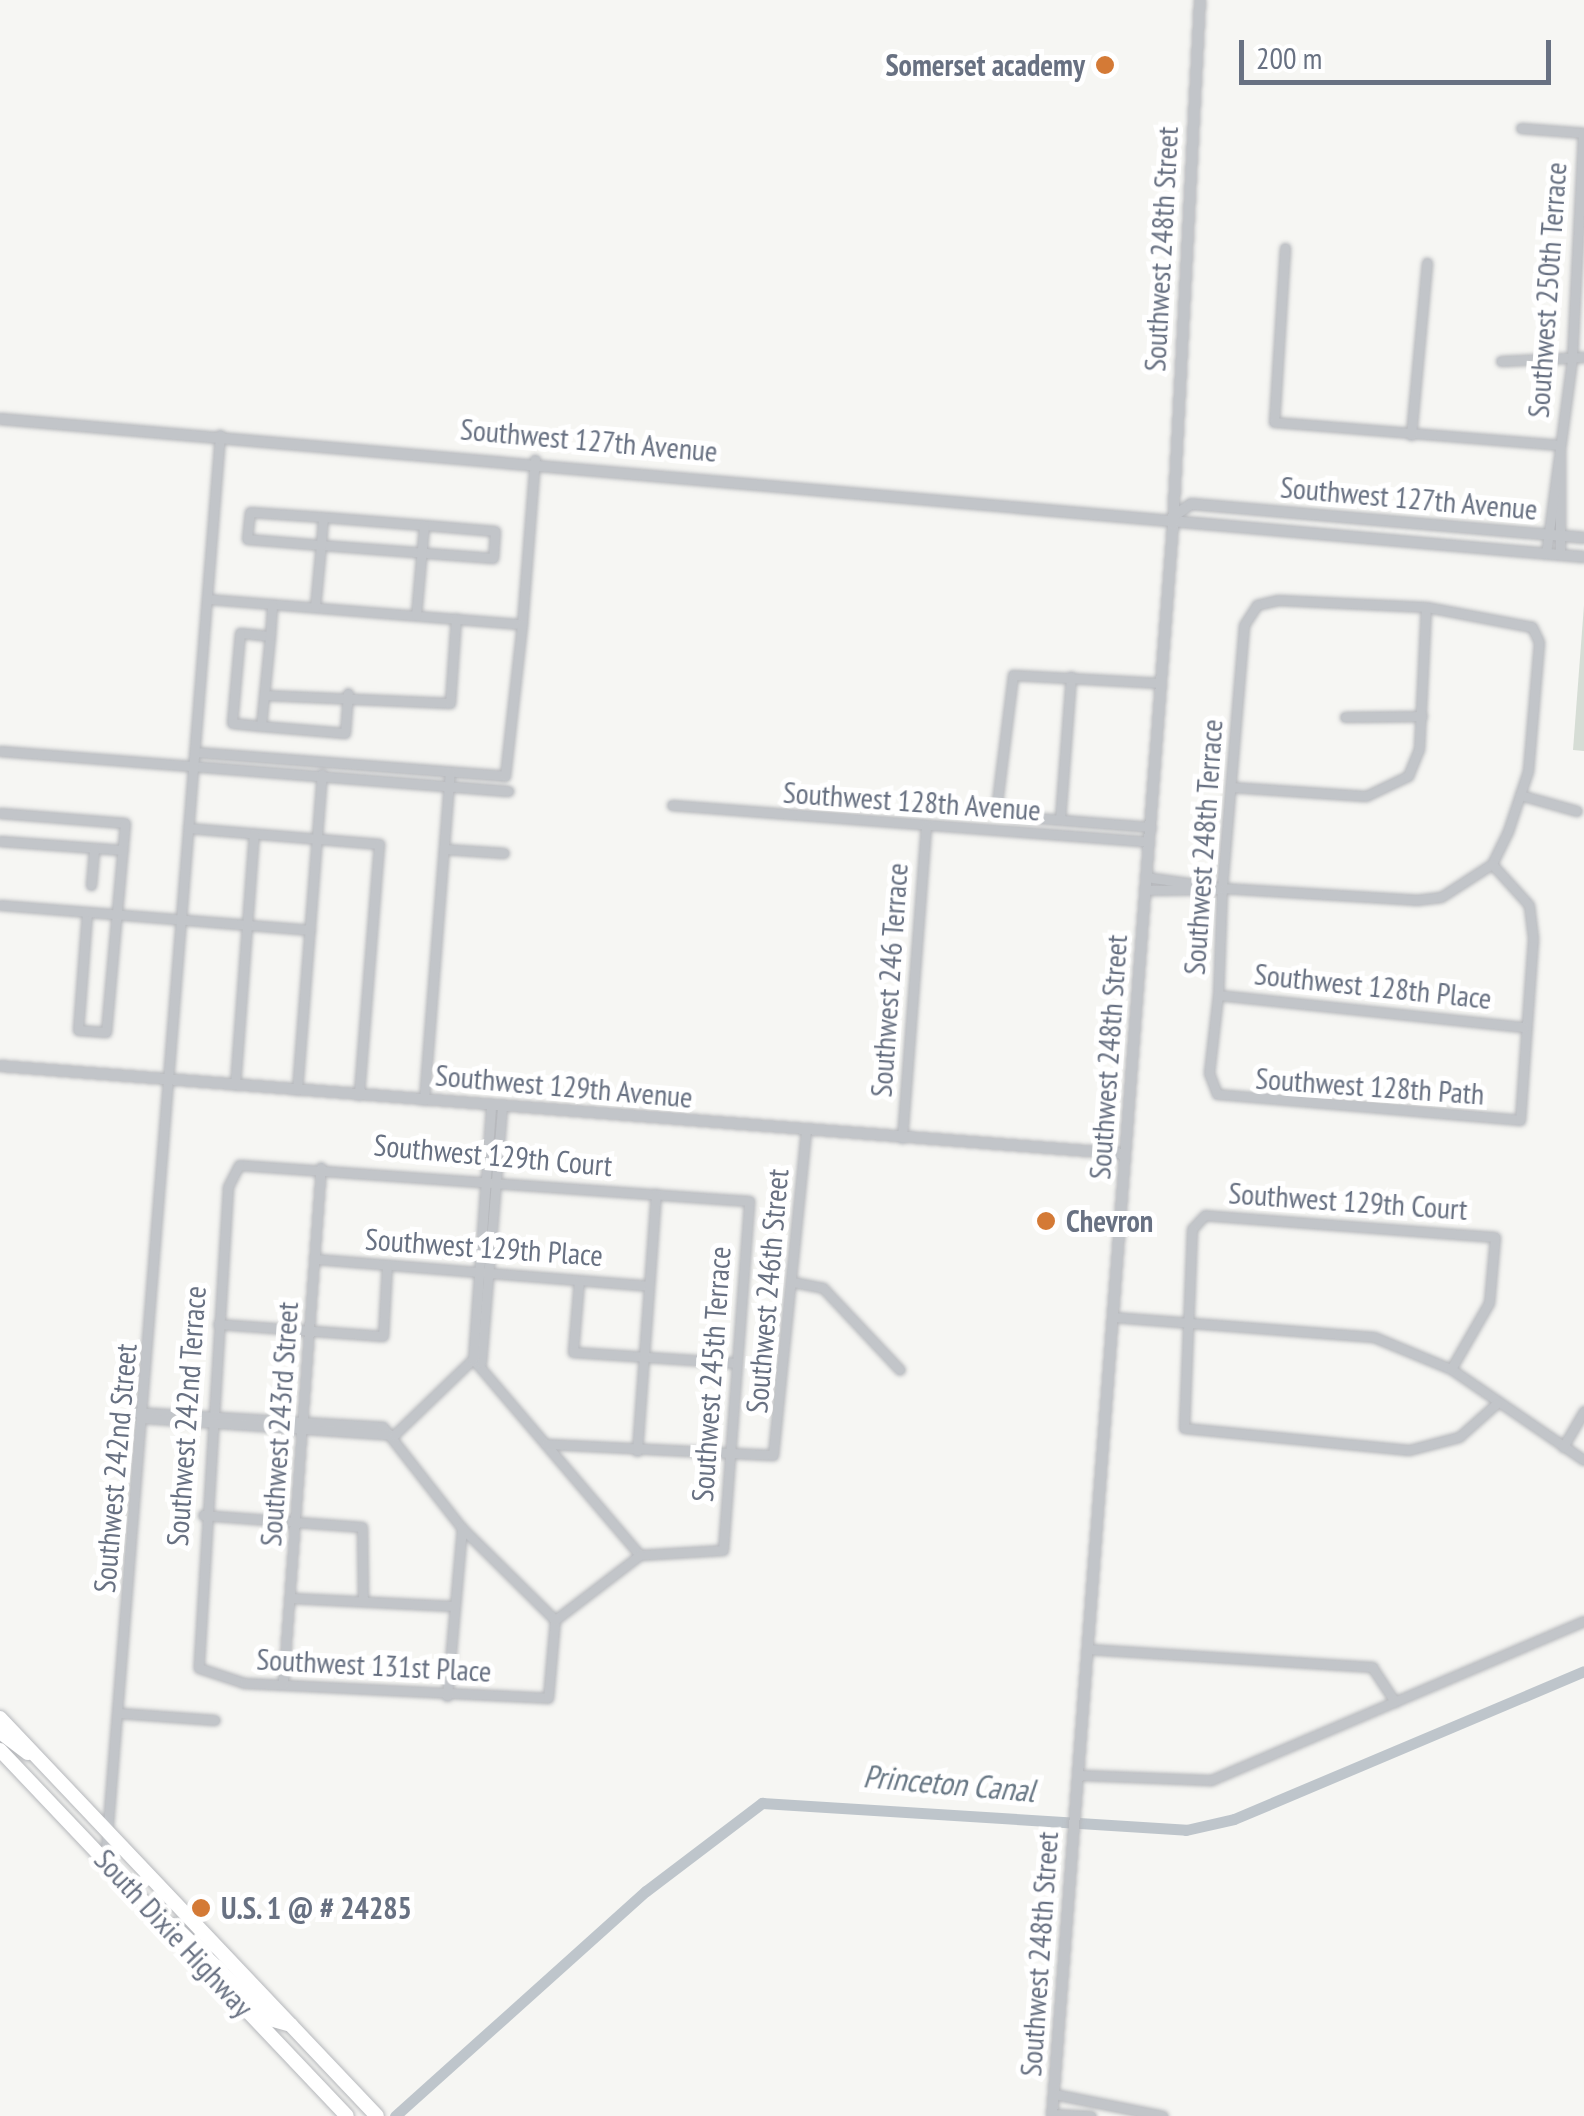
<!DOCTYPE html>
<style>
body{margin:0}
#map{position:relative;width:1584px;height:2116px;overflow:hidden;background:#f6f6f3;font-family:"PT Sans Narrow",sans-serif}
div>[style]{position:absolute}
.green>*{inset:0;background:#d6ddd5}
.canal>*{height:11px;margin:-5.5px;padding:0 5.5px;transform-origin:5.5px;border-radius:5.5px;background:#bec5cb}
.roads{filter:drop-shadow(0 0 2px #b5b7bb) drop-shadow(0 0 2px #b5b7bb)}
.minor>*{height:9px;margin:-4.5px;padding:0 4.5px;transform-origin:4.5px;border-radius:4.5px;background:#c2c5c9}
.tertiary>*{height:10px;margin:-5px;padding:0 5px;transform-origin:5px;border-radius:5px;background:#c2c5c9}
.trunk>*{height:14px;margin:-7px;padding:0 7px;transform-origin:7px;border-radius:7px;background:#fff}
.dots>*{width:28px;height:28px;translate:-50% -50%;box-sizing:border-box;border:5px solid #fff;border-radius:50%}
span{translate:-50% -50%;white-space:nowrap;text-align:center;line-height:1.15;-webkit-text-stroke:10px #fff;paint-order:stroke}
.poi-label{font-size:30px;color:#687182;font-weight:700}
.right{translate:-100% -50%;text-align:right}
.left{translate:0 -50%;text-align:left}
.street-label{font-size:30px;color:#687182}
.water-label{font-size:32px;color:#697885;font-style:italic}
.scale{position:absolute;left:1239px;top:40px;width:312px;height:45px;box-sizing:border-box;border:5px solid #687182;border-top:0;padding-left:12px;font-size:30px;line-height:35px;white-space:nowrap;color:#687182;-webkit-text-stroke:8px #fff;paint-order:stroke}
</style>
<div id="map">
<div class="green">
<i style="clip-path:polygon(1584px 605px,1584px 751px,1573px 750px)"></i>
</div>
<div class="canal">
<i style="left:395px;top:2116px;width:337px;rotate:-41.9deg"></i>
<i style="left:646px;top:1891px;width:146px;rotate:-37.2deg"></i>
<i style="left:762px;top:1803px;width:425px;rotate:3.6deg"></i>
<i style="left:1186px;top:1830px;width:49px;rotate:-12.9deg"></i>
<i style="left:1234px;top:1819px;width:380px;rotate:-22.9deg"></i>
</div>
<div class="roads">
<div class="minor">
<i style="left:1521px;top:128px;width:63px;rotate:4.5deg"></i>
<i style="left:1285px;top:248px;width:174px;rotate:93.6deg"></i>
<i style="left:1274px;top:422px;width:286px;rotate:4.6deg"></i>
<i style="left:1501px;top:361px;width:83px;rotate:-2.8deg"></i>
<i style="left:1411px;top:435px;width:173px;rotate:-84.7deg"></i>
<i style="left:1560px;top:450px;width:105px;rotate:90deg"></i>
<i style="left:1546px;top:554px;width:198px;rotate:-82.4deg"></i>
<i style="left:1572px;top:358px;width:225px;rotate:-87.2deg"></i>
<i style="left:208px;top:599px;width:315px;rotate:4.6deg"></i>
<i style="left:522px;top:624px;width:165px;rotate:-85.5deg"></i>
<i style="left:315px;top:607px;width:62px;rotate:-84.5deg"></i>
<i style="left:321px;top:545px;width:74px;rotate:-175.4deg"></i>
<i style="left:247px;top:539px;width:27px;rotate:-84deg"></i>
<i style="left:250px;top:512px;width:73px;rotate:3.9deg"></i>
<i style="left:323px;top:517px;width:101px;rotate:4.5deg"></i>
<i style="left:424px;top:525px;width:71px;rotate:4.8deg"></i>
<i style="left:495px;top:531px;width:27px;rotate:94deg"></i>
<i style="left:493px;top:558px;width:172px;rotate:-175.7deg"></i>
<i style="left:321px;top:545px;width:28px;rotate:-86deg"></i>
<i style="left:416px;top:615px;width:90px;rotate:-84.9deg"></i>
<i style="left:270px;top:636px;width:30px;rotate:-174deg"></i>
<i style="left:240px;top:633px;width:90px;rotate:95.1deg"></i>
<i style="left:232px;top:723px;width:29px;rotate:6deg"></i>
<i style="left:261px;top:726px;width:90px;rotate:-84.3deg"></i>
<i style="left:270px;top:636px;width:32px;rotate:-86deg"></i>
<i style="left:264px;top:695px;width:186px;rotate:2.5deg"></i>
<i style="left:450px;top:703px;width:85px;rotate:-86deg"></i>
<i style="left:1345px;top:717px;width:77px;rotate:-0.7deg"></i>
<i style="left:261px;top:726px;width:84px;rotate:4.8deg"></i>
<i style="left:345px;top:733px;width:40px;rotate:-85.7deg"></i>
<i style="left:0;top:751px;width:510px;rotate:4.5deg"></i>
<i style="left:195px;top:752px;width:311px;rotate:4.4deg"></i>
<i style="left:505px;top:776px;width:153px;rotate:-83.6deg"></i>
<i style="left:1231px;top:787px;width:135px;rotate:3.8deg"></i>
<i style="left:1366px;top:796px;width:47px;rotate:-25.5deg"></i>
<i style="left:1408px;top:776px;width:29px;rotate:-68deg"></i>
<i style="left:1419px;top:749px;width:142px;rotate:-87.2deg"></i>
<i style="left:1520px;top:795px;width:59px;rotate:15.7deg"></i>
<i style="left:672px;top:805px;width:478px;rotate:4.4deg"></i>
<i style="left:0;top:813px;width:125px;rotate:4.6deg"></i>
<i style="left:125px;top:823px;width:210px;rotate:95.2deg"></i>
<i style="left:106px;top:1032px;width:28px;rotate:-176deg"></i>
<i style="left:78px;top:1030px;width:118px;rotate:-85.6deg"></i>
<i style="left:1060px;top:819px;width:143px;rotate:-85.6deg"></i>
<i style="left:1151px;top:827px;width:140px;rotate:-175.5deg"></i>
<i style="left:1011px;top:816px;width:20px;rotate:-135deg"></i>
<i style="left:997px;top:802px;width:128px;rotate:-82.8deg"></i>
<i style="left:1013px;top:675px;width:148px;rotate:3.1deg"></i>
<i style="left:188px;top:828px;width:192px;rotate:4.8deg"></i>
<i style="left:379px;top:844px;width:252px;rotate:94.6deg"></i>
<i style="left:0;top:841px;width:123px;rotate:4.2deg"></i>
<i style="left:444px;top:849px;width:60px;rotate:3.8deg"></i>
<i style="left:1146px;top:877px;width:77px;rotate:8.2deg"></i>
<i style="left:1222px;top:888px;width:194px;rotate:3.5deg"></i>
<i style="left:1416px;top:900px;width:25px;rotate:-7deg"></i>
<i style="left:1441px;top:897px;width:61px;rotate:-32.9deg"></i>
<i style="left:1492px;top:864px;width:37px;rotate:-64deg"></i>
<i style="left:1508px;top:831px;width:63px;rotate:-71.6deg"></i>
<i style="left:1528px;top:771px;width:129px;rotate:-85.1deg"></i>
<i style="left:1539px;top:642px;width:17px;rotate:-115deg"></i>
<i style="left:1532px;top:627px;width:108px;rotate:-169.3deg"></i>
<i style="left:1426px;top:607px;width:148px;rotate:-177.3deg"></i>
<i style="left:1278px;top:600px;width:22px;rotate:167deg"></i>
<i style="left:1257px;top:605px;width:24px;rotate:123deg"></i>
<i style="left:1244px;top:625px;width:264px;rotate:94.8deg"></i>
<i style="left:1222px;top:888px;width:107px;rotate:92.1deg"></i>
<i style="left:1218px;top:995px;width:79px;rotate:96.6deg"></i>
<i style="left:1209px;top:1073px;width:22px;rotate:69deg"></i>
<i style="left:1217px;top:1094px;width:304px;rotate:4.9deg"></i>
<i style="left:1520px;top:1120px;width:182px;rotate:-85.9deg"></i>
<i style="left:1533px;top:938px;width:33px;rotate:-97deg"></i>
<i style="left:1529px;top:905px;width:55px;rotate:-132.1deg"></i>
<i style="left:91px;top:885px;width:37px;rotate:-85deg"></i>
<i style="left:1145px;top:890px;width:74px;rotate:-0.8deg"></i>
<i style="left:0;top:905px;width:311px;rotate:4.6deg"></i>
<i style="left:1218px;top:995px;width:307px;rotate:6deg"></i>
<i style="left:235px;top:1085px;width:252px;rotate:-85.7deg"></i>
<i style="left:297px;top:1090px;width:317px;rotate:-85.5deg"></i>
<i style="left:424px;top:1100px;width:329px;rotate:-85.5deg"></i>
<i style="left:902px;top:1138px;width:313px;rotate:-85.6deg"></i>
<i style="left:316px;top:1259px;width:334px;rotate:4.6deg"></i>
<i style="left:579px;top:1280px;width:72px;rotate:94.8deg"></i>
<i style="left:573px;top:1352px;width:164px;rotate:3.8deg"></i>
<i style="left:793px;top:1282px;width:31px;rotate:11deg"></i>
<i style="left:823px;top:1288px;width:112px;rotate:46.8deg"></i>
<i style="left:1113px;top:1317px;width:262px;rotate:4.4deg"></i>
<i style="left:1374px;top:1337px;width:83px;rotate:22.6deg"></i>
<i style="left:1451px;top:1369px;width:161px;rotate:34.4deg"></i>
<i style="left:218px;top:1324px;width:165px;rotate:4.2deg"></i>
<i style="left:383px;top:1336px;width:71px;rotate:-86.8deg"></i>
<i style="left:473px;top:1359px;width:257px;rotate:49.6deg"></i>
<i style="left:640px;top:1555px;width:83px;rotate:-3.4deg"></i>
<i style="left:723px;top:1550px;width:350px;rotate:-85.7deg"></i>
<i style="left:749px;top:1201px;width:511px;rotate:-175.96deg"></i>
<i style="left:239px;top:1165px;width:25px;rotate:117deg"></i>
<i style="left:228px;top:1187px;width:482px;rotate:93.5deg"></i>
<i style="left:199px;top:1668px;width:47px;rotate:18.4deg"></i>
<i style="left:244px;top:1683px;width:304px;rotate:2.8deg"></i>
<i style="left:548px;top:1698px;width:78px;rotate:-84.9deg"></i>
<i style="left:555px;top:1620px;width:107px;rotate:-37.4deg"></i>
<i style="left:481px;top:1363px;width:259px;rotate:-85.3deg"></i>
<i style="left:1451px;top:1369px;width:76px;rotate:-60.1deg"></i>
<i style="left:1489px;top:1303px;width:66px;rotate:-84.8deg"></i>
<i style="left:1495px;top:1237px;width:291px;rotate:-175.7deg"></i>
<i style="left:1205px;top:1215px;width:19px;rotate:133deg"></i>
<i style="left:1192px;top:1229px;width:199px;rotate:92.3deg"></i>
<i style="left:1184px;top:1428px;width:226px;rotate:5.6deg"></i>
<i style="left:1409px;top:1450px;width:52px;rotate:-14.6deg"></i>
<i style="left:1459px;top:1437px;width:50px;rotate:-41.7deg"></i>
<i style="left:134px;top:1412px;width:249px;rotate:3.4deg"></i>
<i style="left:383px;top:1427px;width:128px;rotate:52deg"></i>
<i style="left:462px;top:1528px;width:131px;rotate:44.7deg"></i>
<i style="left:144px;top:1418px;width:251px;rotate:3.9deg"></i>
<i style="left:394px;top:1435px;width:110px;rotate:-43.9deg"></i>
<i style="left:473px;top:1359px;width:255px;rotate:-85.9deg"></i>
<i style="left:546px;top:1444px;width:227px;rotate:2.8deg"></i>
<i style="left:773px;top:1455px;width:327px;rotate:-84.2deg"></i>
<i style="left:1563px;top:1447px;width:42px;rotate:-59.7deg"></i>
<i style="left:637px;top:1451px;width:258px;rotate:-85.8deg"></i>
<i style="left:203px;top:1515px;width:159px;rotate:4.3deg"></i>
<i style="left:362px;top:1527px;width:71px;rotate:89.2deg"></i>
<i style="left:291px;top:1598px;width:163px;rotate:2.8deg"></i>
<i style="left:1088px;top:1649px;width:285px;rotate:3.6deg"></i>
<i style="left:1372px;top:1667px;width:42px;rotate:56.7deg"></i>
<i style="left:283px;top:1684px;width:518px;rotate:-85.8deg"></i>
<i style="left:447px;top:1696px;width:169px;rotate:-84.9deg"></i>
<i style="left:119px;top:1713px;width:96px;rotate:4.2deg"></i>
<i style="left:1079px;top:1775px;width:132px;rotate:2.2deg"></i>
<i style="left:1211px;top:1780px;width:405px;rotate:-23.1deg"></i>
<i style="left:105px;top:1861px;width:1431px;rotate:-85.39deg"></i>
<i style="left:1054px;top:2094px;width:111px;rotate:11.4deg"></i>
<i style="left:1052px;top:2114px;width:39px;rotate:3deg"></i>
</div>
<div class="tertiary">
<i style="left:0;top:419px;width:1590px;rotate:4.98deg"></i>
<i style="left:1174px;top:516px;width:21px;rotate:-35deg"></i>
<i style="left:1191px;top:504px;width:394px;rotate:4.9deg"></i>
<i style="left:0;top:1066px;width:1128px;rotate:4.47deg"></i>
<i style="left:1052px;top:2116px;width:1597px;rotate:-85.65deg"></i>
<i style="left:1173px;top:524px;width:525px;rotate:-87.05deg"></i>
</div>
<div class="trunk">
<i style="left:0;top:1718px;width:548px;rotate:46.55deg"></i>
<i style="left:0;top:1732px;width:35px;rotate:37deg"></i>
<i style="left:0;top:1750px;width:504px;rotate:46.53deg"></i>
<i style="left:173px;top:1925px;width:135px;rotate:44.1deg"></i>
<i style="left:270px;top:2019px;width:22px;rotate:16deg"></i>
</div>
</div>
<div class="dots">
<i style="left:1105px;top:65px;background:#d47a36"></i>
<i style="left:1046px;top:1221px;background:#d47a36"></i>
<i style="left:201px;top:1908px;background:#d47a36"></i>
</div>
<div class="poi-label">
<span class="right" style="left:1085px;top:65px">Somerset academy</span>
<span class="left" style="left:1066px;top:1221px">Chevron</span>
<span class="left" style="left:221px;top:1908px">U.S. 1 @ # 24285</span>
</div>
<div class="street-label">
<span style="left:1161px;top:249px;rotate:-87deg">Southwest 248th Street</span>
<span style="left:1547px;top:290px;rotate:-86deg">Southwest 250th Terrace</span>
<span style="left:589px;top:440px;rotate:5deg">Southwest 127th Avenue</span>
<span style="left:1409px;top:498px;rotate:5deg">Southwest 127th Avenue</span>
<span style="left:912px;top:801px;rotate:4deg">Southwest 128th Avenue</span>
<span style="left:1203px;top:847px;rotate:-86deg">Southwest 248th Terrace</span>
<span style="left:889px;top:980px;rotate:-86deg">Southwest 246 Terrace</span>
<span style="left:1373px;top:986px;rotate:6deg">Southwest 128th Place</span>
<span style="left:1108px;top:1057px;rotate:-86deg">Southwest 248th Street</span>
<span style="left:564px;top:1086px;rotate:5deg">Southwest 129th Avenue</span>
<span style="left:1370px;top:1086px;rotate:4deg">Southwest 128th Path</span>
<span style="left:493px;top:1155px;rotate:5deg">Southwest 129th Court</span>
<span style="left:1348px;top:1201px;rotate:4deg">Southwest 129th Court</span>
<span style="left:484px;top:1247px;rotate:4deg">Southwest 129th Place</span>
<span style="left:767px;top:1291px;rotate:-85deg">Southwest 246th Street</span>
<span style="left:711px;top:1374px;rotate:-86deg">Southwest 245th Terrace</span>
<span style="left:186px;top:1416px;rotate:-86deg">Southwest 242nd Terrace</span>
<span style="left:279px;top:1424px;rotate:-86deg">Southwest 243rd Street</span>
<span style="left:115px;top:1468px;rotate:-85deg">Southwest 242nd Street</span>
<span style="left:374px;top:1665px;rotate:3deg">Southwest 131st Place</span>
<span style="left:174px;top:1933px;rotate:47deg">South Dixie Highway</span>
<span style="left:1039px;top:1954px;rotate:-86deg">Southwest 248th Street</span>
</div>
<div class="water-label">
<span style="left:949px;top:1783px;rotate:5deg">Princeton Canal</span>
</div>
<div class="scale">200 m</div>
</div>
